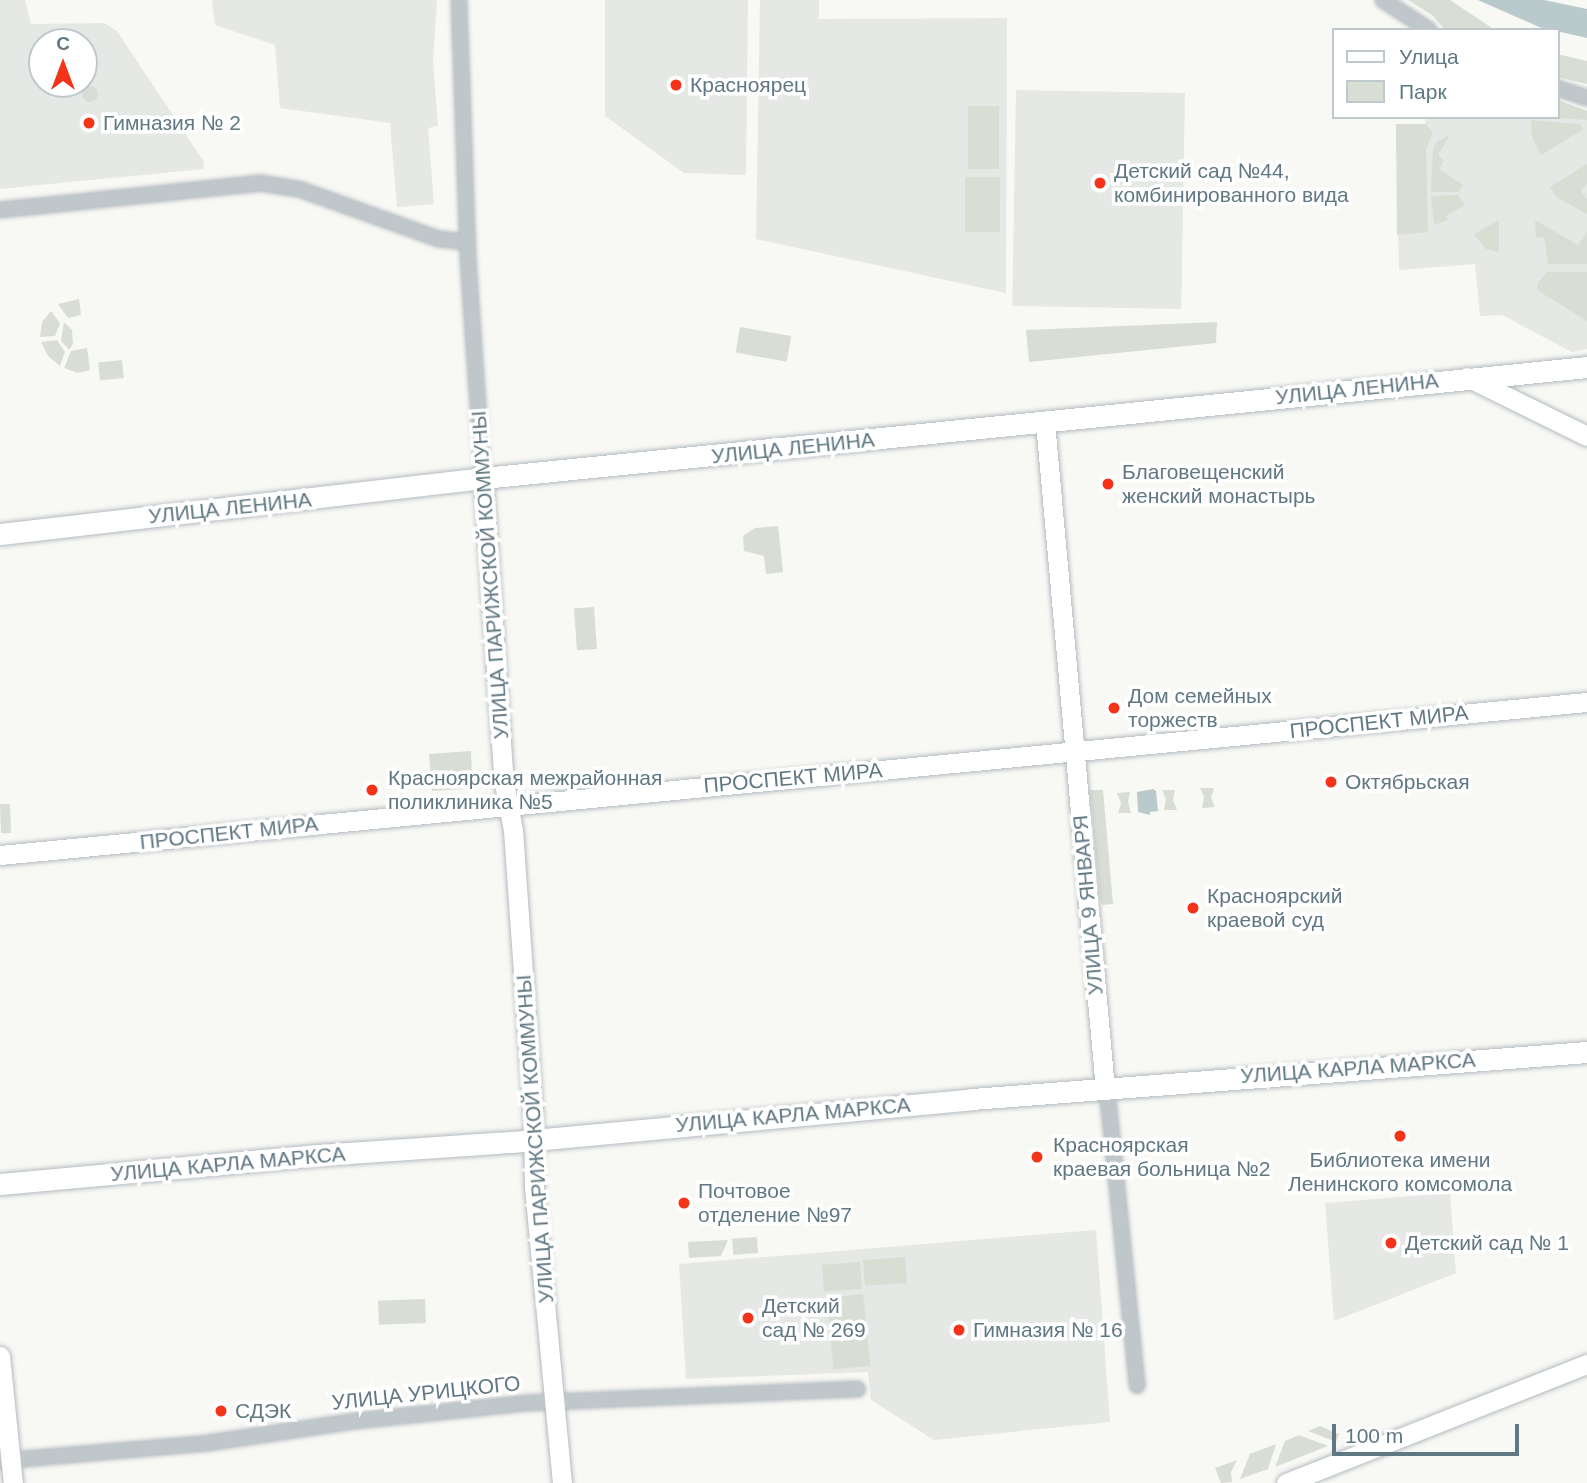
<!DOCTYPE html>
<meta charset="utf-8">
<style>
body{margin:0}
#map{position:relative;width:1587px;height:1483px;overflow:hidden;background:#f8f8f5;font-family:Helvetica,sans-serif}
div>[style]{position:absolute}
.built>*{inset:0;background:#e6e8e6;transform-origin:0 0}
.green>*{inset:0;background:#d9ded4;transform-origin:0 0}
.round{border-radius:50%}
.water>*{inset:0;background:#b9c9cc}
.roads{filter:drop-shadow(0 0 2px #b3bbbf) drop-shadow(0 0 2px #b3bbbf)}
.street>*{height:14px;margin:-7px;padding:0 7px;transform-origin:7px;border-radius:7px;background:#c0c7ca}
.secondary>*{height:19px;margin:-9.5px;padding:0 9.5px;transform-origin:9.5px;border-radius:9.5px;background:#fff}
.primary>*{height:21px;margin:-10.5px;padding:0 10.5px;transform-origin:10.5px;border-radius:10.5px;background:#fff}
.dots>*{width:19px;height:19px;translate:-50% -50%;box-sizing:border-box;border:4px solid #fff;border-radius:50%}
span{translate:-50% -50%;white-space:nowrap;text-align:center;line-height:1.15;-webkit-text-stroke:7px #fff;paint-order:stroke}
.poi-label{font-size:21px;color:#607883}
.left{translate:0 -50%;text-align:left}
.street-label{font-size:21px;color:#607883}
.legend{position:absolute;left:1332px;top:28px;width:228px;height:91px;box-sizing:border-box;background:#fff;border:2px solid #bfc9cd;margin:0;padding:9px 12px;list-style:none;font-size:21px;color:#607883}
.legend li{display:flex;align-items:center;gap:14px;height:35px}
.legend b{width:35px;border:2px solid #bfc9cd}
.north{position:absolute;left:28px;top:28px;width:70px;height:70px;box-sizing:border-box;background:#fff;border:2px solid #bfc9cd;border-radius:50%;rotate:0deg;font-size:19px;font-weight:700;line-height:28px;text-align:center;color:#607883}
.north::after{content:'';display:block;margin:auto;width:24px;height:32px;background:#f53319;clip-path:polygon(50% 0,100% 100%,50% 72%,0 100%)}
.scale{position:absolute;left:1332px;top:1424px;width:187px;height:32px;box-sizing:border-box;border:4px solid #607883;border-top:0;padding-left:9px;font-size:21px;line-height:24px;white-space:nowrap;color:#607883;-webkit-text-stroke:5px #fff;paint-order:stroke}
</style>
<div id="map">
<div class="built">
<i style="clip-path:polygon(evenodd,0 0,25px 0,31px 24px,104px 23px,117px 31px,204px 162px,203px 169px,0 189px,0 0,42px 42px,84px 42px,84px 84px,42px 84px,42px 42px)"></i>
<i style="clip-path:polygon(212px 0,437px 0,433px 61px,438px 126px,428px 128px,434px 204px,397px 207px,390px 123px,280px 108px,275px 45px,215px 25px)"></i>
<i style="clip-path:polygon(605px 0,748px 0,746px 175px,684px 173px,605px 116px)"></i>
<i style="clip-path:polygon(760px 0,819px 0,819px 19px,1007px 18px,1006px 293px,756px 239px)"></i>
<i style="left:1016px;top:90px;width:169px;height:216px;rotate:1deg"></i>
<i style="clip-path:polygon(1557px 100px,1587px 111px,1587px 349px,1572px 352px,1502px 315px,1480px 316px,1475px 264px,1399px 270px,1396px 124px,1425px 124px,1426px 117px,1557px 117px)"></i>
<i style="clip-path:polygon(1450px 1193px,1456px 1273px,1334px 1321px,1325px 1203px)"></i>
<i style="clip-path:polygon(1096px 1230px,1110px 1422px,934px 1440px,871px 1400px,868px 1372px,686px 1379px,679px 1264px)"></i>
</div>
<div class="green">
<i style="clip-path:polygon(1408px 0,1450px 0,1495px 30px,1445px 30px,1432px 15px)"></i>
<i style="clip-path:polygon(1557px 54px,1587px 61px,1587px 84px,1557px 77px)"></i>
<i class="round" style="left:82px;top:86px;width:16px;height:16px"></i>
<i style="clip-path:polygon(1557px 100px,1587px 111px,1587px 120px,1539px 117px,1557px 117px)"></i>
<i style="left:968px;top:106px;width:31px;height:63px"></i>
<i style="clip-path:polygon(1531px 120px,1579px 124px,1584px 129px,1541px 155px,1532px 137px)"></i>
<i style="clip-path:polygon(1396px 124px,1426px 124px,1433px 133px,1426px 149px,1428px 232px,1397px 235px)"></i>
<i style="clip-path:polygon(1450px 135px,1438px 155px,1444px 160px,1439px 169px,1463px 185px,1458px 192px,1431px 192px,1433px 148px,1438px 141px)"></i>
<i style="clip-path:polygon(1587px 164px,1587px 183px,1581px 191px,1587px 199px,1587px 214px,1556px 197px,1550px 187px)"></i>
<i style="left:965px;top:177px;width:35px;height:55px"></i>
<i style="clip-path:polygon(1458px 195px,1465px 205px,1446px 216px,1448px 220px,1434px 225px,1431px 196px)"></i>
<i style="clip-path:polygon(1499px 220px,1499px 252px,1486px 249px,1474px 234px)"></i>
<i style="clip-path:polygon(1535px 220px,1578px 245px,1587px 231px,1587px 264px,1548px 264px,1544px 238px,1536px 237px)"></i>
<i style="clip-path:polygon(1547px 272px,1587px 272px,1587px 321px,1537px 290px,1537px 284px)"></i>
<i style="clip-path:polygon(79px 299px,81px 315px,68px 318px,58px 304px)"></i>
<i style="clip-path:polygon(51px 311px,60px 323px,55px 336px,40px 337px,42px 322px)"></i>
<i style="clip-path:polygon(64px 322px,72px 330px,73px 344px,69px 350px,61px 341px)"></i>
<i style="clip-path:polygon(1217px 322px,1216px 343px,1029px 362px,1026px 330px)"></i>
<i style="left:740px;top:327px;width:52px;height:26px;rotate:10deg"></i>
<i style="clip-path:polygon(57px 340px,65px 352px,60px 366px,48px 356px,41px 342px)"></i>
<i style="clip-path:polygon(87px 348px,90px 370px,78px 373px,64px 368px,71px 351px)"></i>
<i style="left:122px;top:360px;width:18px;height:24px;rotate:84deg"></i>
<i style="clip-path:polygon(778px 526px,783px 572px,766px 574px,764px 556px,744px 551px,743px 536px,755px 528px)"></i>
<i style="left:594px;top:607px;width:42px;height:20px;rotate:86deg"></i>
<i style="clip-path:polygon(471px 751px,472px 777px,463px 789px,432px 791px,429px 754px)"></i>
<i style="clip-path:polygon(1200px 788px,1214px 788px,1211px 798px,1215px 807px,1202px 808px,1204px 797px)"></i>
<i style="clip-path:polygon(1090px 790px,1103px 790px,1113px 904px,1102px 905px,1100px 900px)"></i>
<i style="clip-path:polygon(1162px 790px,1175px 790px,1173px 800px,1177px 810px,1164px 810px,1166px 799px)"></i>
<i style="clip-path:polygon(1130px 792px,1128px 802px,1131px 813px,1118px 813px,1121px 803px,1117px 793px)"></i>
<i style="left:10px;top:804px;width:29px;height:10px;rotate:88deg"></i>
<i style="left:757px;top:1237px;width:16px;height:25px;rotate:86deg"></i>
<i style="clip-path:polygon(728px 1240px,721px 1256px,689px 1258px,688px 1242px)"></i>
<i style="left:905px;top:1257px;width:26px;height:42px;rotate:86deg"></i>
<i style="left:860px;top:1262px;width:27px;height:38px;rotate:86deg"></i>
<i style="left:863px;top:1294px;width:72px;height:37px;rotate:84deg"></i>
<i style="left:425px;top:1299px;width:24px;height:47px;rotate:88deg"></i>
<i style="clip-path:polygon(1320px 1426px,1339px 1434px,1336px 1442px,1308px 1431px)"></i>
<i style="clip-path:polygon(1299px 1435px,1328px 1446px,1275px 1467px,1285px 1441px)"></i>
<i style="clip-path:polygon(1276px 1444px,1268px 1469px,1240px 1479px,1250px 1454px)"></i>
<i style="clip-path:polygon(1237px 1460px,1231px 1472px,1232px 1482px,1221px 1483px,1215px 1468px)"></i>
</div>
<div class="water">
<i style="clip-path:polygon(1478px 0,1544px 0,1587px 9px,1587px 38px,1539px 27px)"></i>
<i style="clip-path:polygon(1153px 789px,1156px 791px,1158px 811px,1150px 812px,1150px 815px,1138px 812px,1137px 792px)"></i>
</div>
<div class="roads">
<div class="street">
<i style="left:459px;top:0;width:259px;rotate:88deg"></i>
<i style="left:468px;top:259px;width:220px;rotate:86.1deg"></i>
<i style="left:1383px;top:0;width:55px;rotate:33.1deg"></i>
<i style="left:1557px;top:88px;width:32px;rotate:18deg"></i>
<i style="left:0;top:210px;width:261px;rotate:-5.9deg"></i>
<i style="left:260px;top:183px;width:39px;rotate:9deg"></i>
<i style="left:299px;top:189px;width:149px;rotate:19.7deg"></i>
<i style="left:439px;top:239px;width:28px;rotate:6deg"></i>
<i style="left:1105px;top:1089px;width:19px;rotate:78deg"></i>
<i style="left:1109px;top:1108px;width:279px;rotate:84.2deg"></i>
<i style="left:0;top:1461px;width:209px;rotate:-4.9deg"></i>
<i style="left:208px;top:1443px;width:150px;rotate:-8.5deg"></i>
<i style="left:356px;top:1421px;width:171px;rotate:-6deg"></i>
<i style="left:526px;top:1403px;width:332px;rotate:-2.4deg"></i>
</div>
<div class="secondary">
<i style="left:1467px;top:377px;width:134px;rotate:26.2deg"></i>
<i style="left:1045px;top:422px;width:670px;rotate:84.86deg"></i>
<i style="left:483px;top:478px;width:306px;rotate:86.1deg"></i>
<i style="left:504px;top:783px;width:48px;rotate:79.2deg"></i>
<i style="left:513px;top:830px;width:285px;rotate:86deg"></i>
<i style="left:533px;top:1114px;width:73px;rotate:89.2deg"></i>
<i style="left:534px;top:1187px;width:297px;rotate:84.6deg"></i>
<i style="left:0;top:855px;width:1594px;rotate:-5.51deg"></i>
<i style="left:0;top:1356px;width:128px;rotate:84.2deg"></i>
<i style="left:1286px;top:1483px;width:324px;rotate:-21.6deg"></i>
</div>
<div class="primary">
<i style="left:0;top:534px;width:486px;rotate:-6.6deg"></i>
<i style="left:483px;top:478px;width:1110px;rotate:-5.74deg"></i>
<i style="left:0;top:1184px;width:320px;rotate:-5.2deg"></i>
<i style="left:319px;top:1155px;width:193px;rotate:-3.9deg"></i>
<i style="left:512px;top:1142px;width:462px;rotate:-5.3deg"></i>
<i style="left:972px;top:1099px;width:617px;rotate:-4.37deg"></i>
</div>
</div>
<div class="dots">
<i style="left:676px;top:85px;background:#f53319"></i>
<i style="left:89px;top:123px;background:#f53319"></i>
<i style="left:1100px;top:183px;background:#f53319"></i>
<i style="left:1108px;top:484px;background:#f53319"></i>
<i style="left:1114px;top:708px;background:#f53319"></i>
<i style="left:1331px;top:782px;background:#f53319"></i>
<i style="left:372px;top:790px;background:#f53319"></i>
<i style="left:1193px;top:908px;background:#f53319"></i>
<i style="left:1400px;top:1136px;background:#f53319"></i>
<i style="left:1037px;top:1157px;background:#f53319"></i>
<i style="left:684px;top:1203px;background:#f53319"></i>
<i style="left:1391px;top:1243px;background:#f53319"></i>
<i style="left:748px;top:1318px;background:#f53319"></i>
<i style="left:959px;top:1330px;background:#f53319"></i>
<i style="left:221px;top:1411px;background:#f53319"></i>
</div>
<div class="poi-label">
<span class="left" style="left:690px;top:85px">Красноярец</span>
<span class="left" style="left:103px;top:123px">Гимназия № 2</span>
<span class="left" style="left:1114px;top:183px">Детский сад №44,<br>комбинированного вида</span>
<span class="left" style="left:1122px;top:484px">Благовещенский<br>женский монастырь</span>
<span class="left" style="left:1128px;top:708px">Дом семейных<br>торжеств</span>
<span class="left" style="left:388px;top:790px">Красноярская межрайонная<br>поликлиника №5</span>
<span class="left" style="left:1345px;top:782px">Октябрьская</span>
<span class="left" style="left:1207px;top:908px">Красноярский<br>краевой суд</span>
<span class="left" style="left:1053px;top:1157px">Красноярская<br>краевая больница №2</span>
<span style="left:1400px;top:1172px">Библиотека имени<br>Ленинского комсомола</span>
<span class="left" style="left:698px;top:1203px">Почтовое<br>отделение №97</span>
<span class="left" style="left:1405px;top:1243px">Детский сад № 1</span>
<span class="left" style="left:762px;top:1318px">Детский<br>сад № 269</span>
<span class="left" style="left:973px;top:1330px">Гимназия № 16</span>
<span class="left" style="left:235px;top:1411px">СДЭК</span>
</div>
<div class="street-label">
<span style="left:1357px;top:389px;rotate:-6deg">УЛИЦА ЛЕНИНА</span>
<span style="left:793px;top:448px;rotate:-6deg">УЛИЦА ЛЕНИНА</span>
<span style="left:230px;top:508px;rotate:-6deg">УЛИЦА ЛЕНИНА</span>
<span style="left:490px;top:575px;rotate:-94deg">УЛИЦА ПАРИЖСКОЙ КОММУНЫ</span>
<span style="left:1379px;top:722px;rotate:-6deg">ПРОСПЕКТ МИРА</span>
<span style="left:793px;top:778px;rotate:-5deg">ПРОСПЕКТ МИРА</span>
<span style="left:229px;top:833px;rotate:-6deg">ПРОСПЕКТ МИРА</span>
<span style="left:1088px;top:905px;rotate:-95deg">УЛИЦА 9 ЯНВАРЯ</span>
<span style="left:1358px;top:1068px;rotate:-4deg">УЛИЦА КАРЛА МАРКСА</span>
<span style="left:793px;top:1115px;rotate:-5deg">УЛИЦА КАРЛА МАРКСА</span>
<span style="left:535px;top:1139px;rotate:-94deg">УЛИЦА ПАРИЖСКОЙ КОММУНЫ</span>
<span style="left:228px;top:1164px;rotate:-5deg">УЛИЦА КАРЛА МАРКСА</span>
<span style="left:426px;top:1393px;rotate:-6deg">УЛИЦА УРИЦКОГО</span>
</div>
<ul class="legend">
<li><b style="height:9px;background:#fff"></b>Улица</li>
<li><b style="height:19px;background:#d9ded4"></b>Парк</li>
</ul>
<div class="north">С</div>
<div class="scale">100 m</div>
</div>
